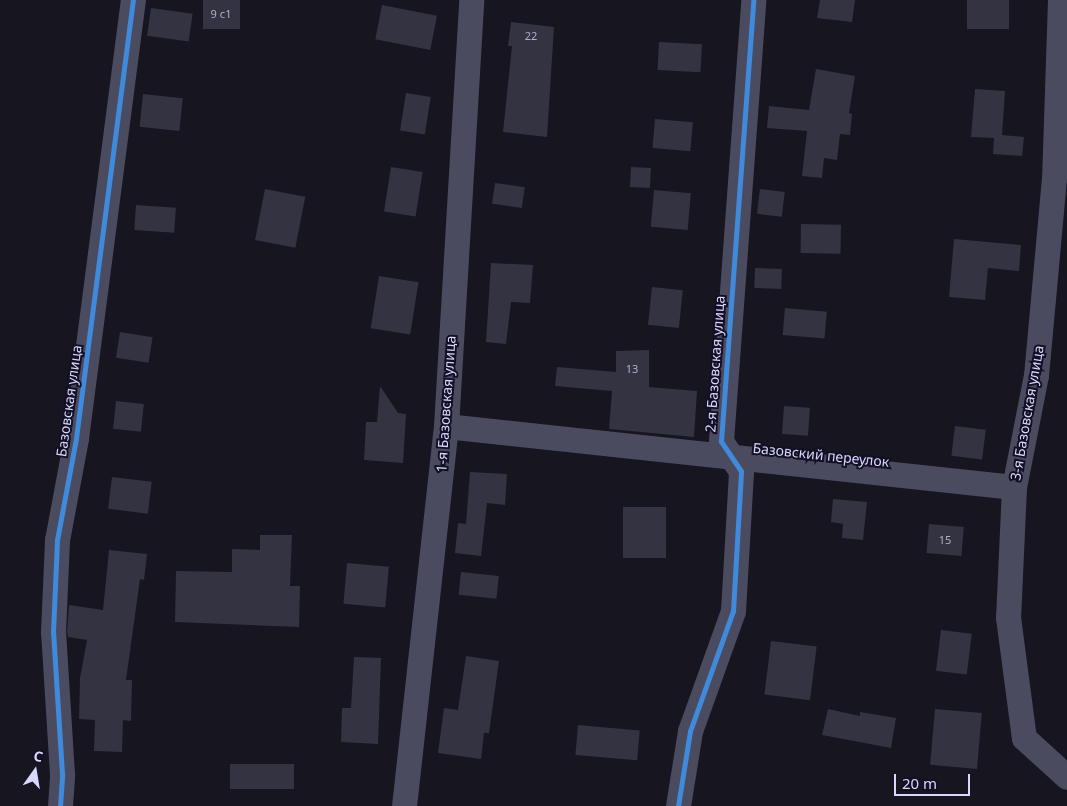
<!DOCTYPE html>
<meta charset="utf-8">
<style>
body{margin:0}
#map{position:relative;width:1067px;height:806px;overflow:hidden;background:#161520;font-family:"Noto Sans",sans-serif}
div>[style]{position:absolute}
.building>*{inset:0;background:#343342;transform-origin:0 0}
.minor>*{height:25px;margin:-12.5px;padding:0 12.5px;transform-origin:12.5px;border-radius:12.5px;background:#4b4b60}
.cycleway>*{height:5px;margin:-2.5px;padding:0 2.5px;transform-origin:2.5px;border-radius:2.5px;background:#408adc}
span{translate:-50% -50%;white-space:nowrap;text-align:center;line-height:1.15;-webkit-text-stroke:4px #131025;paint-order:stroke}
.number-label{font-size:11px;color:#b0aece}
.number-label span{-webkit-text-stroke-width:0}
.street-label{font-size:14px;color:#d9d7fd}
.north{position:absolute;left:10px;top:746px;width:50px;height:50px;-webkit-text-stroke:4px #131025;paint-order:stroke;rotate:13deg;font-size:14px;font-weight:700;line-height:20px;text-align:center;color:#d9d7fd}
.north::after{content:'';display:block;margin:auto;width:18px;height:22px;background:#d9d7fd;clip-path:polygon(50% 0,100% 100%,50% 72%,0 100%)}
.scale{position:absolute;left:894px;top:774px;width:76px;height:22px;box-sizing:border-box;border:2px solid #d9d7fd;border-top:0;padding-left:6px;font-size:15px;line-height:18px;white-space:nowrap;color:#d9d7fd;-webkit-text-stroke:4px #131025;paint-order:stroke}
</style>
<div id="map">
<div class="building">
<i style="left:203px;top:0;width:37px;height:29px"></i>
<i style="clip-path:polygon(820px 0,855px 0,852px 22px,817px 18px)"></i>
<i style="left:967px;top:0;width:42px;height:29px"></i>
<i style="left:382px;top:5px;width:56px;height:35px;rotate:11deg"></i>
<i style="left:151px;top:8px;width:42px;height:28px;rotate:8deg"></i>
<i style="clip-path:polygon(511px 22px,554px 27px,547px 137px,503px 132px,512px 46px,508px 46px)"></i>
<i style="left:659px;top:42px;width:43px;height:28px;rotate:3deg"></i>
<i style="clip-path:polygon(816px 69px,855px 76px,849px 113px,852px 114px,850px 135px,840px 134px,837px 160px,824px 158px,822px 178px,802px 176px,807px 131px,767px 128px,769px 106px,809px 110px)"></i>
<i style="clip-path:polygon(975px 89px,1005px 91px,1002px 135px,1024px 137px,1022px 156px,993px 154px,994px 138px,971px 137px)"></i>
<i style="left:406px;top:93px;width:25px;height:38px;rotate:9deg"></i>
<i style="left:143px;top:94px;width:40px;height:33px;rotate:6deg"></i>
<i style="left:655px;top:119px;width:38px;height:29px;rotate:5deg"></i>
<i style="left:391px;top:167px;width:32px;height:45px;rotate:9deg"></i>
<i style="left:631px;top:167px;width:20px;height:20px;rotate:3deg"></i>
<i style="left:495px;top:183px;width:30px;height:21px;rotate:8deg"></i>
<i style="left:265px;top:189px;width:41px;height:52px;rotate:11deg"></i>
<i style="left:760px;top:189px;width:25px;height:25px;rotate:7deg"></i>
<i style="left:654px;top:190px;width:37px;height:37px;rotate:5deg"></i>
<i style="left:136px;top:205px;width:40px;height:25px;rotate:4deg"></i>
<i style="left:801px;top:224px;width:40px;height:29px;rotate:1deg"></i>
<i style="clip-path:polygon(954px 239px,1021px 245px,1019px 271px,988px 268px,985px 300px,949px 297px)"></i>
<i style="clip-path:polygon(491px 263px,533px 265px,530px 303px,511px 302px,506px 344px,486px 342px)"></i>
<i style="left:755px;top:268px;width:27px;height:20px;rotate:2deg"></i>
<i style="left:379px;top:276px;width:40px;height:53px;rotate:9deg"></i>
<i style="left:652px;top:287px;width:31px;height:38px;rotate:6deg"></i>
<i style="left:785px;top:308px;width:42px;height:27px;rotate:5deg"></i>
<i style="left:120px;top:332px;width:33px;height:26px;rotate:9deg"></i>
<i style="clip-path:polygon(649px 350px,649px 387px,697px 391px,694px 437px,609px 429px,612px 391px,555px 386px,557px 367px,616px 372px,616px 351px)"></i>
<i style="clip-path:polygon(380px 386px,398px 413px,406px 414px,403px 463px,364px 460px,366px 422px,377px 422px)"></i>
<i style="left:116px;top:401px;width:28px;height:28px;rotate:6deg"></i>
<i style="left:784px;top:406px;width:26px;height:28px;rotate:4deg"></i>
<i style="left:955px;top:426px;width:31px;height:30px;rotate:7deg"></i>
<i style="clip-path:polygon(470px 472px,507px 474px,505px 505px,487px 503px,481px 556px,455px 553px,458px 523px,466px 524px)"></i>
<i style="left:112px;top:477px;width:40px;height:32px;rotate:7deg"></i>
<i style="clip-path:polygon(833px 499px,867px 502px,863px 540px,842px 538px,843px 524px,831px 522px)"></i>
<i style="left:623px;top:507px;width:43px;height:51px"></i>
<i style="left:929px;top:524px;width:35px;height:29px;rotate:5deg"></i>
<i style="clip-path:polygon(260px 535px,292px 535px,290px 586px,300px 586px,299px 627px,175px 622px,176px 571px,232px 572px,232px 549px,260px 550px)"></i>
<i style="clip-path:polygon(109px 550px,147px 554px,144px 580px,140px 579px,126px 680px,132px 680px,131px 721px,123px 720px,122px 752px,94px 751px,95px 720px,79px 719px,80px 678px,87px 640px,68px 637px,67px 632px,69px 605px,103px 610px)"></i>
<i style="left:347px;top:563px;width:42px;height:41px;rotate:5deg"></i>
<i style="left:461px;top:572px;width:38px;height:23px;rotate:6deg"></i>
<i style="left:941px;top:630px;width:31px;height:41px;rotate:7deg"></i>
<i style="left:771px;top:641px;width:46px;height:54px;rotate:7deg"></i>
<i style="clip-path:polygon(466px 656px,499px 661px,489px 733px,484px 733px,481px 759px,438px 753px,444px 708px,458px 710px)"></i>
<i style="clip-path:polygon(354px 657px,381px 658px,378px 744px,341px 742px,342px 708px,351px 708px)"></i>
<i style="clip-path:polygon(828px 709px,860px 716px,860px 712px,896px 718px,891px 748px,822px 735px)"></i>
<i style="left:935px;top:709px;width:47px;height:56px;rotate:5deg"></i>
<i style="left:578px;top:725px;width:62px;height:30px;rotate:5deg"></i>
<i style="left:230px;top:764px;width:64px;height:25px"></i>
</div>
<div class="minor">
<i style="left:1060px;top:0;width:178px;rotate:91.9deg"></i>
<i style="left:1054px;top:178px;width:198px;rotate:95.2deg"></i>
<i style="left:1036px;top:375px;width:114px;rotate:101.1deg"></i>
<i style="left:1014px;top:487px;width:130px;rotate:92.6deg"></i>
<i style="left:1008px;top:617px;width:122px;rotate:82.5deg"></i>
<i style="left:1024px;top:738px;width:58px;rotate:42.2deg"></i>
<i style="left:446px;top:426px;width:571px;rotate:6.13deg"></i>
<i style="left:60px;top:806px;width:32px;rotate:-86deg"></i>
<i style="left:62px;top:774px;width:142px;rotate:-93.6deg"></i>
<i style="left:53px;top:632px;width:92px;rotate:-87.5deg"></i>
<i style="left:57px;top:540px;width:104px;rotate:-79.4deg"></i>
<i style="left:76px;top:438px;width:442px;rotate:-82.6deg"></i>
<i style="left:404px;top:806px;width:382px;rotate:-83.7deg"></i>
<i style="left:446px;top:426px;width:427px;rotate:-86.6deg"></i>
<i style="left:678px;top:806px;width:76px;rotate:-80.9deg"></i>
<i style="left:690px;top:731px;width:127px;rotate:-70.3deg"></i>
<i style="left:733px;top:611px;width:140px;rotate:-86.7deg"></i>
<i style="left:741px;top:471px;width:36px;rotate:-124deg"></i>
<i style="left:721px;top:441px;width:442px;rotate:-85.8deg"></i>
</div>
<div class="cycleway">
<i style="left:60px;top:806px;width:32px;rotate:-86deg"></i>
<i style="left:62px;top:774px;width:142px;rotate:-93.6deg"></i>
<i style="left:53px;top:632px;width:92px;rotate:-87.5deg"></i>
<i style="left:57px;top:540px;width:104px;rotate:-79.4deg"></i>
<i style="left:76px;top:438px;width:442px;rotate:-82.6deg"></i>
<i style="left:678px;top:806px;width:76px;rotate:-80.9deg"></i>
<i style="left:690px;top:731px;width:127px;rotate:-70.3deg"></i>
<i style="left:733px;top:611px;width:140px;rotate:-86.7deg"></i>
<i style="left:741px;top:471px;width:36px;rotate:-124deg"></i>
<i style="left:721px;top:441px;width:442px;rotate:-85.8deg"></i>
</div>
<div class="number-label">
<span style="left:221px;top:14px">9 с1</span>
<span style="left:531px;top:36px">22</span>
<span style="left:632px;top:369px">13</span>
<span style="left:945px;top:540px">15</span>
</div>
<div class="street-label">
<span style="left:715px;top:364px;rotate:-86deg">2-я Базовская улица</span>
<span style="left:69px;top:401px;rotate:-82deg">Базовская улица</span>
<span style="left:446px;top:404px;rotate:-86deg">1-я Базовская улица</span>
<span style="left:1027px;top:413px;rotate:-80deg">3-я Базовская улица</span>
<span style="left:821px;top:455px;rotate:6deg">Базовский переулок</span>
</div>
<div class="north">С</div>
<div class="scale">20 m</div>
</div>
